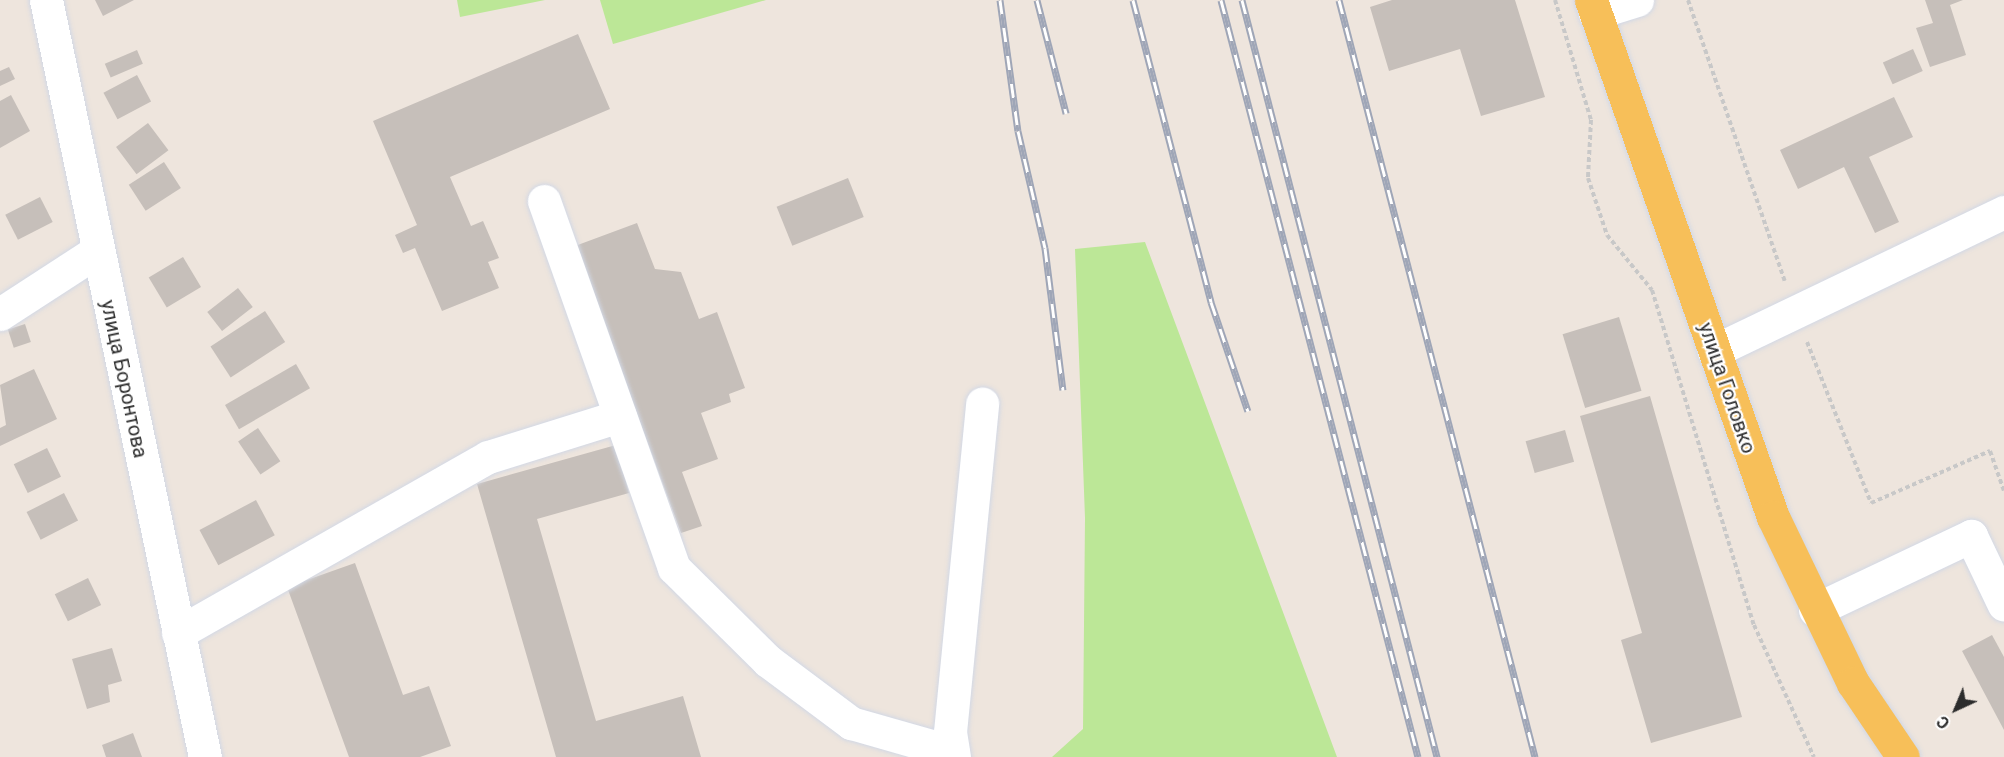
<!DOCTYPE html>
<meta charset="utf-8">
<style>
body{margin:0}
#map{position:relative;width:2004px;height:757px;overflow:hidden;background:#eee5dd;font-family:Roboto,sans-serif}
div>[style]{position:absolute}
.green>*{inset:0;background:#bce797}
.building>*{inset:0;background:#c6bfba;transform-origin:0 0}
.path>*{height:4px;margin-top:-2px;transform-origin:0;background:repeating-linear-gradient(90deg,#c8c8c8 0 4.5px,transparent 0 7.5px)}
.roads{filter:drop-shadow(0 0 2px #d2d8e5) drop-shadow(0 0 2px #d2d8e5)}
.minor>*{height:33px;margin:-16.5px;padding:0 16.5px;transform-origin:16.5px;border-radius:16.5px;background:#fff}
.major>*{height:33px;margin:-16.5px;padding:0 16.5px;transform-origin:16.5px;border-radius:16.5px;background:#f7bf59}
.rail>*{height:7px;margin-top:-3.5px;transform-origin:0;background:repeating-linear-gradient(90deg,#fff 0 14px,#9fa6b7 0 28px);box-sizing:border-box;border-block:2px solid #9fa6b7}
span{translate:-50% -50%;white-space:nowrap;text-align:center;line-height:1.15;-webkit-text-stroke:4.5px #fff;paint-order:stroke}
.street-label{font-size:20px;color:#2c2c2c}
.north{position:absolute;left:1926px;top:679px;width:60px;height:60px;-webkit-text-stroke:4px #fff;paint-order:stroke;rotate:224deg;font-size:16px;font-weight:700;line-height:24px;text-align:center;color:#2c2c2c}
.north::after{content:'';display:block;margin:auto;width:21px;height:27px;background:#2c2c2c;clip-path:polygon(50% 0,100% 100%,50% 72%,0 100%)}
</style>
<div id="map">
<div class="green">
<i style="clip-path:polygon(457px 0,545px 0,460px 17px)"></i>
<i style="clip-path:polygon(600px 0,766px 0,613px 44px)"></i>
<i style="clip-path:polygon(1145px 242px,1337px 757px,1052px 757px,1083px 729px,1085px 518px,1075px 249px)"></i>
</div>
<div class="building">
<i style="clip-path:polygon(95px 0,134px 0,103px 16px)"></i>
<i style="clip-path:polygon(1392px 0,1515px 0,1545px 97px,1481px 116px,1460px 49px,1389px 71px,1370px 7px)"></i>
<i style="clip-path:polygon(1925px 0,1963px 0,1950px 5px,1966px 55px,1930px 67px,1916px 28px,1933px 23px)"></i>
<i style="clip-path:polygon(578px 34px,610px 109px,450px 177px,471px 226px,483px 221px,499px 258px,488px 262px,499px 288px,442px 311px,415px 248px,403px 253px,395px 235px,417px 225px,373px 121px)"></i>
<i style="left:1913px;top:49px;width:24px;height:33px;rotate:66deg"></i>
<i style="left:137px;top:50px;width:15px;height:35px;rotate:67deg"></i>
<i style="clip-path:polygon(9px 67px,15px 79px,0 86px,0 71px)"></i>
<i style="left:137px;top:75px;width:30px;height:38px;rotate:62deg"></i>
<i style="clip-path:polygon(11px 95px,30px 131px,0 148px,0 101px)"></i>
<i style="clip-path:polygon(1894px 97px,1913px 137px,1869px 157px,1899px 222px,1875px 233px,1844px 167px,1798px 189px,1780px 150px)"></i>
<i style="left:148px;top:123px;width:34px;height:40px;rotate:53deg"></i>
<i style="left:164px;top:162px;width:31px;height:42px;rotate:57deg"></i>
<i style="left:848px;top:178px;width:42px;height:77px;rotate:68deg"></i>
<i style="left:40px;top:197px;width:28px;height:39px;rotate:63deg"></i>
<i style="clip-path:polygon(637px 223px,655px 269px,681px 272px,699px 319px,717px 312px,745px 388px,729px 394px,731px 402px,701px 413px,718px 459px,682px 472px,702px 526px,681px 533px,575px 246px)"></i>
<i style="left:183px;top:257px;width:35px;height:40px;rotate:59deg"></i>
<i style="left:238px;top:288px;width:24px;height:39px;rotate:52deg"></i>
<i style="left:265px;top:311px;width:37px;height:65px;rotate:57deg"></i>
<i style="left:1619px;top:317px;width:77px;height:59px;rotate:73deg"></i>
<i style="left:25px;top:324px;width:19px;height:18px;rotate:72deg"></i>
<i style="left:296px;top:364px;width:28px;height:82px;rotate:60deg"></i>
<i style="clip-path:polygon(34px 369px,57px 419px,0 446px,0 428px,6px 425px,0 385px)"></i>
<i style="clip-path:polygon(1650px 396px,1742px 717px,1651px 743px,1621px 640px,1642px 633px,1580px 416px)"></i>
<i style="left:258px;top:428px;width:40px;height:24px;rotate:56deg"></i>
<i style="left:1565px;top:430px;width:33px;height:41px;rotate:74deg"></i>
<i style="clip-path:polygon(616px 445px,629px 493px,537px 519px,596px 721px,683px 696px,701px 757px,556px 757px,477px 484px)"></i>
<i style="left:47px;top:448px;width:32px;height:37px;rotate:64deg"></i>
<i style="left:64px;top:493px;width:31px;height:42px;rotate:63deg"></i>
<i style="left:256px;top:500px;width:40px;height:64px;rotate:62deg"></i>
<i style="clip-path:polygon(355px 563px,403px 695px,429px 686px,451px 746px,420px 757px,349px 757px,287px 587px)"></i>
<i style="left:88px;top:578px;width:30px;height:37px;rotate:64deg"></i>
<i style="clip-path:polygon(1992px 635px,2004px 657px,2004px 730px,1962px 651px)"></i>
<i style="clip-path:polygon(112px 648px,122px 681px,108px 685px,110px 702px,87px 709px,72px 659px)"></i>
<i style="clip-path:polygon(133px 733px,142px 757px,106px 757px,102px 745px)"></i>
</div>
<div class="path">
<i style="left:1555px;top:0;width:125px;rotate:73.3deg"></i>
<i style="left:1591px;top:120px;width:58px;rotate:93deg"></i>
<i style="left:1588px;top:178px;width:60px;rotate:71.6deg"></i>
<i style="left:1607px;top:235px;width:71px;rotate:50.7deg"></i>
<i style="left:1652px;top:290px;width:350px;rotate:73.1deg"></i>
<i style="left:1754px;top:625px;width:145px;rotate:65.6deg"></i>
<i style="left:1688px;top:0;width:297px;rotate:71deg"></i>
<i style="left:1807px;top:342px;width:173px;rotate:68.3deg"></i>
<i style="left:1871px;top:503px;width:130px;rotate:-23.6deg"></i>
<i style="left:1990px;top:451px;width:42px;rotate:70.7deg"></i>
</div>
<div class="roads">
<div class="minor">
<i style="left:46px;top:0;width:774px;rotate:78.14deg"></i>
<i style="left:1595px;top:13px;width:44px;rotate:-17.2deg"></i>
<i style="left:544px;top:201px;width:389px;rotate:70.5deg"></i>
<i style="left:674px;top:568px;width:132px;rotate:44.7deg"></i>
<i style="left:768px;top:661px;width:104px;rotate:36.8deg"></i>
<i style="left:851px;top:723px;width:106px;rotate:15.9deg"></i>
<i style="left:0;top:314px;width:116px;rotate:-33deg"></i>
<i style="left:1714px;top:351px;width:322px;rotate:-25.6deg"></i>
<i style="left:1815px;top:610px;width:173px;rotate:-25.4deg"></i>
<i style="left:1971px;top:536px;width:76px;rotate:64.4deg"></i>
<i style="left:178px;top:633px;width:356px;rotate:-29.6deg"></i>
<i style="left:488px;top:457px;width:138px;rotate:-17.3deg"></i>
<i style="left:954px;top:757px;width:25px;rotate:-99deg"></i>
<i style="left:950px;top:732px;width:330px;rotate:-84.4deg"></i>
</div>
<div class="major">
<i style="left:1591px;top:0;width:548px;rotate:70.61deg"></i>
<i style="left:1773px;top:517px;width:184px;rotate:64.3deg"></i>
<i style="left:1853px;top:683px;width:89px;rotate:56deg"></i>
</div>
</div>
<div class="rail">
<i style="left:1000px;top:0;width:132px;rotate:82.2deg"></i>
<i style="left:1018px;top:131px;width:120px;rotate:77deg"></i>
<i style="left:1045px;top:248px;width:143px;rotate:82.8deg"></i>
<i style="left:1037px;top:0;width:117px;rotate:75.6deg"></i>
<i style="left:1133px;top:0;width:312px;rotate:75.5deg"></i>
<i style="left:1211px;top:302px;width:115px;rotate:71.3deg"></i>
<i style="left:1221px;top:0;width:782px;rotate:75.41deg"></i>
<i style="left:1242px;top:0;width:782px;rotate:75.55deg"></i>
<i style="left:1339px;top:0;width:782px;rotate:75.48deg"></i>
</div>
<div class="street-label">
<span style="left:124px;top:379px;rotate:78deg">улица Боронтова</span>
<span style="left:1727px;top:388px;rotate:71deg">улица Головко</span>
</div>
<div class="north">С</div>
</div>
